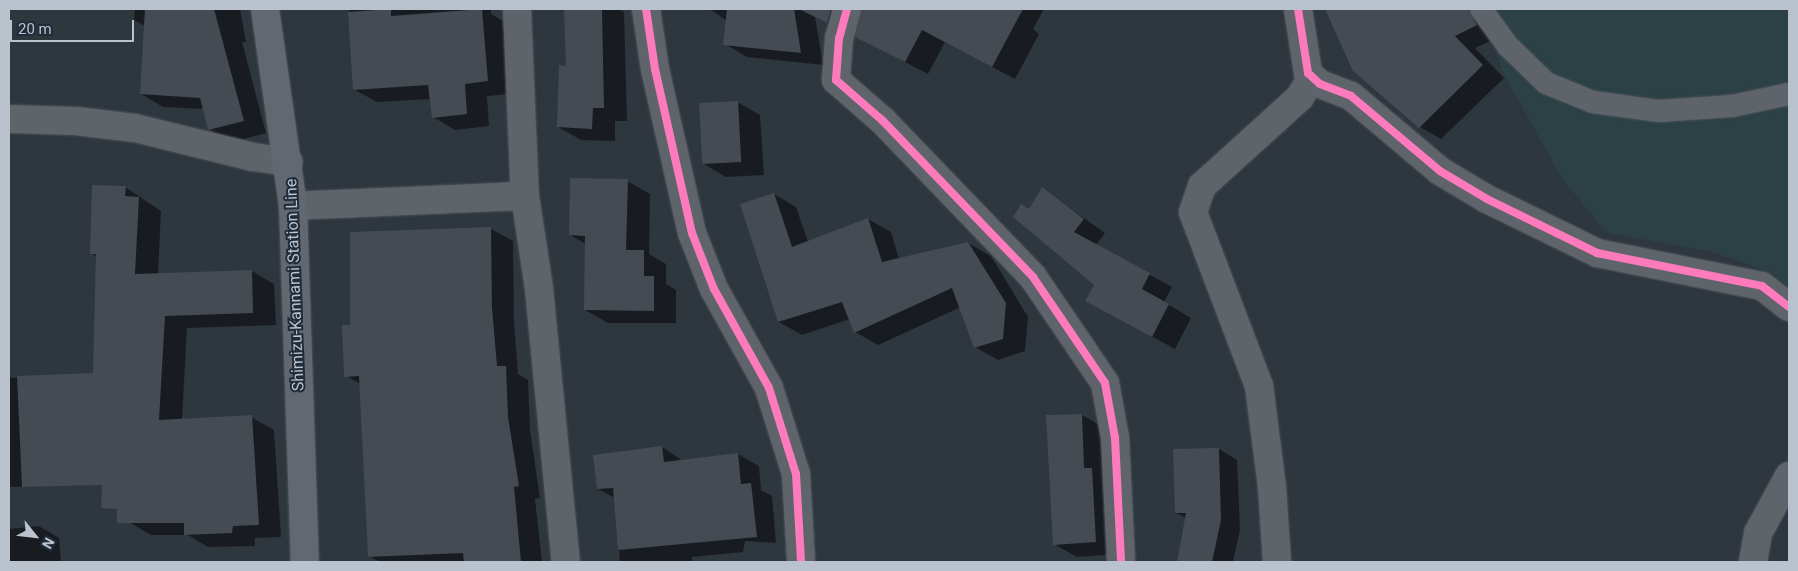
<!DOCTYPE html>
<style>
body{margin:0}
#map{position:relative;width:1798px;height:571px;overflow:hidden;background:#2e363e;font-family:Roboto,sans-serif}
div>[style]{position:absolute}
.green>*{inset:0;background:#2b4145}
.shadow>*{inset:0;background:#0007}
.building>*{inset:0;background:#454b53;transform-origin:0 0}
.roads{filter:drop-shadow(0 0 1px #4d5258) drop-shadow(0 0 1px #4d5258)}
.lane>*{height:22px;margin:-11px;padding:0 11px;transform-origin:11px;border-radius:11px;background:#5f646b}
.street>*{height:28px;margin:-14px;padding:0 14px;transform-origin:14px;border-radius:14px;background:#5f646b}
.secondary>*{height:28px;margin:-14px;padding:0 14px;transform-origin:14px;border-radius:14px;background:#636870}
.cycleway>*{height:8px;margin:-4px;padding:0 4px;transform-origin:4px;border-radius:4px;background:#fd7abc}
span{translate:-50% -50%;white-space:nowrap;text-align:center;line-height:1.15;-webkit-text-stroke:4px #202c3a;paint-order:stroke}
.street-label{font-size:16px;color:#bac2cd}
.frame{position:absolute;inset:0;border:10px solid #bac2cd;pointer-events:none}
.north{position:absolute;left:10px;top:511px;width:50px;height:50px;-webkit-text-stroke:4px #202c3a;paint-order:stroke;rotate:119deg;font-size:14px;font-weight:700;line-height:20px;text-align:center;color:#bac2cd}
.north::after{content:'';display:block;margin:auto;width:18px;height:22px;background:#bac2cd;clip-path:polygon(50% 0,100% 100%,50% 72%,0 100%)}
.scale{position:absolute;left:10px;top:20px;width:124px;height:22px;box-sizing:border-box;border:2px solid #bac2cd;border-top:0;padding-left:6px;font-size:15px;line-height:18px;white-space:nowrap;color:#bac2cd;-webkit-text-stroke:4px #202c3a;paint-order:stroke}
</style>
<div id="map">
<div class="green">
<i style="clip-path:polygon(1484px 9px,1789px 9px,1789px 289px,1774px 274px,1710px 251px,1607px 233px,1563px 180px,1502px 71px)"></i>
</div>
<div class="shadow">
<i style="clip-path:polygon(135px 9px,240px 9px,246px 42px,242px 42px,266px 133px,232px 142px,209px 129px,204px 109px,163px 107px,141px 94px,145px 26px,134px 20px)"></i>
<i style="clip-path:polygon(349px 9px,491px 9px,491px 14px,503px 21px,510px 94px,487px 96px,489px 126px,455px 130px,433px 117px,431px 99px,377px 102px,355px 90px)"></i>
<i style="clip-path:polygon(565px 9px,618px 9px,624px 12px,627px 121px,615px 121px,615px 141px,581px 140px,558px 127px,568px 67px)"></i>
<i style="clip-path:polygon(710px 9px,1044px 9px,1033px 29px,1039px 34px,1015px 79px,945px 42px,928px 74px,857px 37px,863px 9px,858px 11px,850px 35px,815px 17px,823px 65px,747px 57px,725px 44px,727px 21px)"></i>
<i style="clip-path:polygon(1326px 9px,1471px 9px,1476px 12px,1490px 41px,1475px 48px,1504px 78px,1441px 139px,1420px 127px,1354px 71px)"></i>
<i style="clip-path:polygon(737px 102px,760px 115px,764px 175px,726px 177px,704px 164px)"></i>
<i style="clip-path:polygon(627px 181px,650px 194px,649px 254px,666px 264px,666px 284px,676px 290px,676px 323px,608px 323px,585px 310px,586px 244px,570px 235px)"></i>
<i style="clip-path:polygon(125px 187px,161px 211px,158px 274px,252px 271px,274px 284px,276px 325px,187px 328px,182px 420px,251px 417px,274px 430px,281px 537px,255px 538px,255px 546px,208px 547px,188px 535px,151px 535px,129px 522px,126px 484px,9px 487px,9px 378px,94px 374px,97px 257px,91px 253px)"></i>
<i style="clip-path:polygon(1043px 189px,1105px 233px,1096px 245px,1172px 287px,1164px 302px,1191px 318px,1175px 349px,1109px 313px,1096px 284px,1030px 210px)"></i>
<i style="clip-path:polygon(774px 194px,796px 207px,808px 242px,868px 219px,891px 232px,899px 259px,968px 243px,991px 256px,1028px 317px,1025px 351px,998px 360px,975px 347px,961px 307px,878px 345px,855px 332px,850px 319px,802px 335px,779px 322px,742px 205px)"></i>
<i style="clip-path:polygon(491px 229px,513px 241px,514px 321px,518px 374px,528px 380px,530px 430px,540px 498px,535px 499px,542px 562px,380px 562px,369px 556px,361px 384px,346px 376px,352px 326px,351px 233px)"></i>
<i style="clip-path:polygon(1082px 415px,1105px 428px,1118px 554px,1077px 557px,1054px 544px,1047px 417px)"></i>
<i style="clip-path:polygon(662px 447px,683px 461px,738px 454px,759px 466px,761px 490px,772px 496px,776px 543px,745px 541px,743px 552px,692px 557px,692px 562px,620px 562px,615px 498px,598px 489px)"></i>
<i style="clip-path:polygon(1219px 449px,1237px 460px,1240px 529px,1233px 562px,1178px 562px,1186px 518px,1176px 513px)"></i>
<i style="clip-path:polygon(39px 526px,59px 538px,61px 562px,9px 562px,9px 529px)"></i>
</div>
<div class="building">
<i style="clip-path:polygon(145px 9px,214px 9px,244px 121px,208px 130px,200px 98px,140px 94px)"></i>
<i style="clip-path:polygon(391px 9px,391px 16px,482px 9px,488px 81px,465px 84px,467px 114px,432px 118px,428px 85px,353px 90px,348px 12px)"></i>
<i style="clip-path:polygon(564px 9px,602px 9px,604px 108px,593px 108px,592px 129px,557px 127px,559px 65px,566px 66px)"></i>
<i style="clip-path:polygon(727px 9px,794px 9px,801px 53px,723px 45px)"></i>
<i style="clip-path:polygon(799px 9px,831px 9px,827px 23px)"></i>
<i style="clip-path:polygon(862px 9px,1023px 9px,992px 67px,922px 30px,905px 62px,855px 37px)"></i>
<i style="clip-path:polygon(1325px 9px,1468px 9px,1477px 25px,1455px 36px,1483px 65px,1419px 128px,1353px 71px)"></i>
<i style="left:738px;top:101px;width:61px;height:39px;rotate:87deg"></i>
<i style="clip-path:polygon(570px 178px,628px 179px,626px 250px,644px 250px,644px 276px,654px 276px,654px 311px,584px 310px,585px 236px,569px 235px)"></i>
<i style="clip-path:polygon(92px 185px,126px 186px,125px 196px,139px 197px,135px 274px,252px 270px,253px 313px,165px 316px,159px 420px,252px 415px,259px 525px,233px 526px,232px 533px,184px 535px,184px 523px,117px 523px,117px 509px,101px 508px,102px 485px,22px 487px,17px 376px,93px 373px,96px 254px,90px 254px)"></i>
<i style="clip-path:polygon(1042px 187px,1084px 219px,1074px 232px,1150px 273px,1142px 289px,1169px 304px,1152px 337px,1085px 301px,1094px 285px,1013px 217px,1021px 204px,1029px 209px)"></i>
<i style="clip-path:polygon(774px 193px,792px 247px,868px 218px,882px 262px,968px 242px,1006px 303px,1003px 339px,974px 348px,952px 288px,854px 333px,842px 302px,778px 322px,740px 204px)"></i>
<i style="clip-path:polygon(491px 227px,492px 308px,497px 366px,506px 366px,508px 417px,519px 486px,514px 487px,521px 562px,464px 562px,463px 553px,368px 557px,359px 376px,344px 377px,342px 325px,350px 325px,350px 232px)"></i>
<i style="clip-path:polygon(1082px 414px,1084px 468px,1092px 468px,1096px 542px,1053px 545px,1046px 415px)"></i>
<i style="clip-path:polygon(662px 446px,664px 462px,738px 453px,741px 484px,751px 483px,757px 537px,618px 550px,613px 488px,597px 489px,593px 455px)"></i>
<i style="clip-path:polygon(1219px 448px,1221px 520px,1212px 562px,1177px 562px,1186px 513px,1175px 513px,1173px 449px)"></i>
</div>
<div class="roads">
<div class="lane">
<i style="left:1481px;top:9px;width:46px;rotate:53.9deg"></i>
<i style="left:1508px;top:46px;width:53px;rotate:44.2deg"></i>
<i style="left:1546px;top:83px;width:51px;rotate:22deg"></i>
<i style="left:1593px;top:102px;width:67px;rotate:7.8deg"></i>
<i style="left:1659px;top:111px;width:73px;rotate:-3.9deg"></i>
<i style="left:1732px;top:106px;width:58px;rotate:-11.9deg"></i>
</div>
<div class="street">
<i style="left:517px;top:9px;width:187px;rotate:87.6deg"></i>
<i style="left:525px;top:196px;width:94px;rotate:81.4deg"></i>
<i style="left:539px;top:289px;width:274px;rotate:84.4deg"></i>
<i style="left:646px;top:9px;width:61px;rotate:81.5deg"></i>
<i style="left:655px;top:69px;width:168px;rotate:77.3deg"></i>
<i style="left:692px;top:233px;width:60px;rotate:68.6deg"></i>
<i style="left:714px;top:289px;width:113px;rotate:60.9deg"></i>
<i style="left:769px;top:388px;width:90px;rotate:72.6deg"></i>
<i style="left:796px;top:474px;width:88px;rotate:86.7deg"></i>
<i style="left:847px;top:9px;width:30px;rotate:105deg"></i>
<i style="left:839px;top:38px;width:42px;rotate:94.1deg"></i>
<i style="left:836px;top:80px;width:62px;rotate:41.1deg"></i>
<i style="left:883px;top:121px;width:216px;rotate:46.1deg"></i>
<i style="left:1033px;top:277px;width:128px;rotate:55.8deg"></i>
<i style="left:1105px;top:383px;width:56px;rotate:79.7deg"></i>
<i style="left:1115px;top:438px;width:124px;rotate:87.2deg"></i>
<i style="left:1298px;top:9px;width:65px;rotate:81.1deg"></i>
<i style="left:1308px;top:73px;width:16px;rotate:43deg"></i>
<i style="left:1320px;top:84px;width:33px;rotate:21deg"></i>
<i style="left:1351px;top:96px;width:116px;rotate:40.1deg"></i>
<i style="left:1440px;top:171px;width:55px;rotate:30.8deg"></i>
<i style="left:1487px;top:199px;width:123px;rotate:26.1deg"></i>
<i style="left:1597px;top:253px;width:168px;rotate:11.3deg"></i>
<i style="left:1762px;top:286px;width:34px;rotate:38deg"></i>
<i style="left:9px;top:119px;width:67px;rotate:1.7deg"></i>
<i style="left:76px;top:121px;width:59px;rotate:6.8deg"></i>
<i style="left:135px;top:128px;width:122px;rotate:13.8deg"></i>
<i style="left:253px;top:157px;width:36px;rotate:8deg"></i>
<i style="left:293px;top:206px;width:232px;rotate:-2.5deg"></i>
<i style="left:1277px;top:562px;width:75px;rotate:-93.8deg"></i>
<i style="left:1272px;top:487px;width:102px;rotate:-97.3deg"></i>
<i style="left:1259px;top:386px;width:186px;rotate:-110.8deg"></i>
<i style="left:1193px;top:212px;width:28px;rotate:-71deg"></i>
<i style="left:1202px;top:186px;width:132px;rotate:-42.2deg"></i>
<i style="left:1300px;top:97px;width:23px;rotate:-59deg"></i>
<i style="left:1753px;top:562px;width:29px;rotate:-80deg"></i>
<i style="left:1758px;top:533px;width:65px;rotate:-61.5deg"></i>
</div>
<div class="secondary">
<i style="left:265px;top:9px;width:199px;rotate:81.9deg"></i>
<i style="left:293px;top:206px;width:356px;rotate:88.1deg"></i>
</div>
</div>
<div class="cycleway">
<i style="left:646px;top:9px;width:61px;rotate:81.5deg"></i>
<i style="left:655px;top:69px;width:168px;rotate:77.3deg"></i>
<i style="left:692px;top:233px;width:60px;rotate:68.6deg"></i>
<i style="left:714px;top:289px;width:113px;rotate:60.9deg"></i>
<i style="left:769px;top:388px;width:90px;rotate:72.6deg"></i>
<i style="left:796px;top:474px;width:88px;rotate:86.7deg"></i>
<i style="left:847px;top:9px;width:30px;rotate:105deg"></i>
<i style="left:839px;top:38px;width:42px;rotate:94.1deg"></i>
<i style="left:836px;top:80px;width:62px;rotate:41.1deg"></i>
<i style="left:883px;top:121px;width:216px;rotate:46.1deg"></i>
<i style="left:1033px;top:277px;width:128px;rotate:55.8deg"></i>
<i style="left:1105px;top:383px;width:56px;rotate:79.7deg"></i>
<i style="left:1115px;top:438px;width:124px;rotate:87.2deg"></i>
<i style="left:1298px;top:9px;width:65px;rotate:81.1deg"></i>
<i style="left:1308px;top:73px;width:16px;rotate:43deg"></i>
<i style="left:1320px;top:84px;width:33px;rotate:21deg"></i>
<i style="left:1351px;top:96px;width:116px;rotate:40.1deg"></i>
<i style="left:1440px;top:171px;width:55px;rotate:30.8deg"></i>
<i style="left:1487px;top:199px;width:123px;rotate:26.1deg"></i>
<i style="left:1597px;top:253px;width:168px;rotate:11.3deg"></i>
<i style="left:1762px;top:286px;width:34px;rotate:38deg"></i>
</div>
<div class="street-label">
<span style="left:295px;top:285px;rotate:-92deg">Shimizu-Kannami Station Line</span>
</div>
<div class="frame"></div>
<div class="north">N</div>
<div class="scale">20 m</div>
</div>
